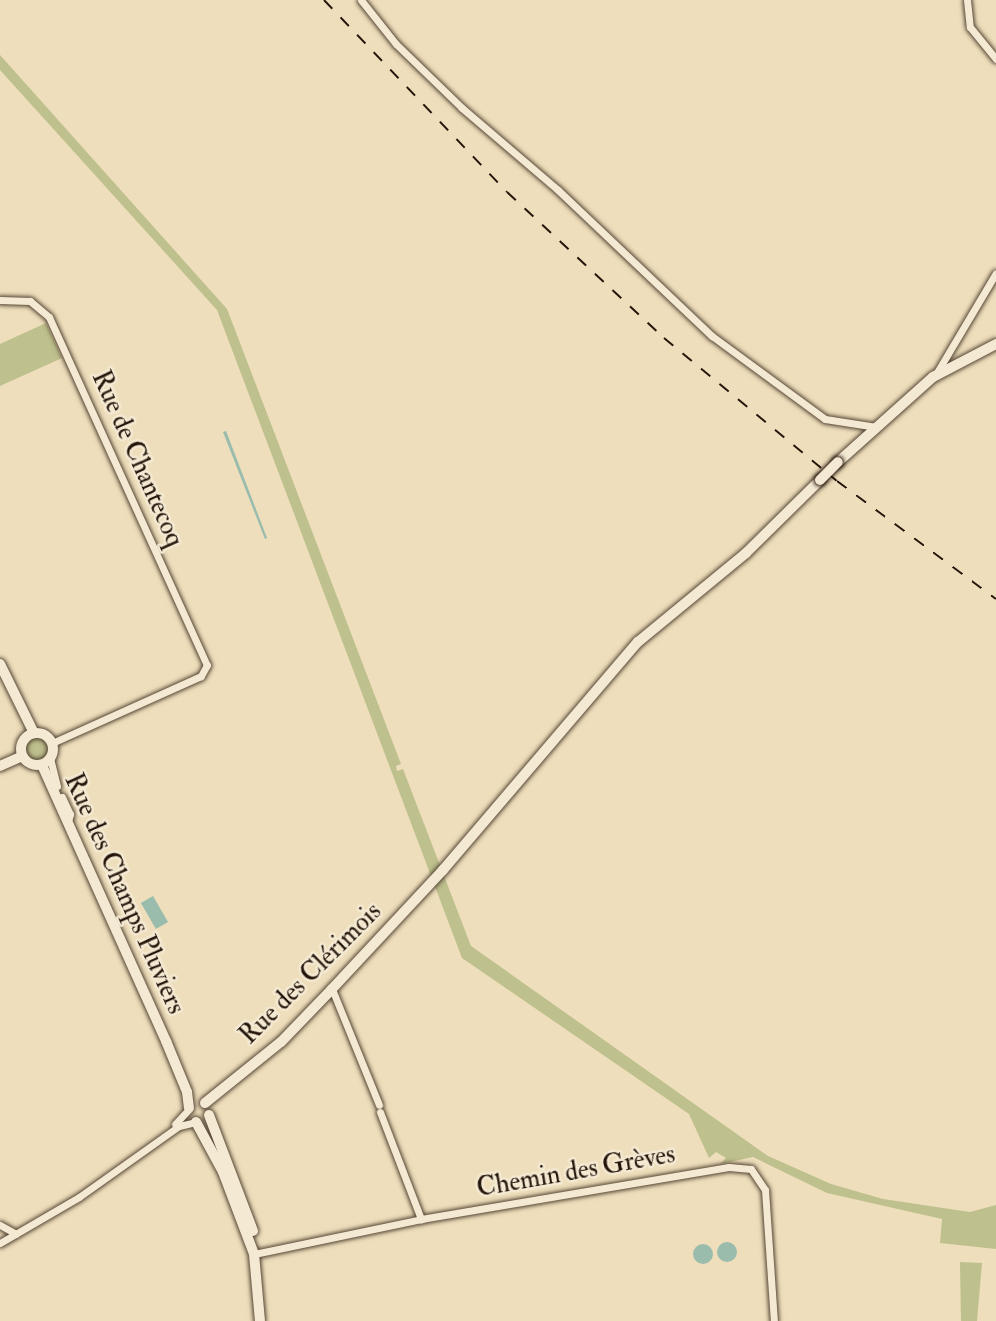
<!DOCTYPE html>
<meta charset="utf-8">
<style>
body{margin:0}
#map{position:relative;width:996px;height:1321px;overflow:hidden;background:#eedebb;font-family:"IM FELL Double Pica",serif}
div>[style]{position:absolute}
.green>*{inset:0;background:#bec08d}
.round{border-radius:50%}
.water>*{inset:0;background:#99bcad;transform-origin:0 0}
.roads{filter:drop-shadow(0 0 2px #564636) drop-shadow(0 0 2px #564636)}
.street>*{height:7px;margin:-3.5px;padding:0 3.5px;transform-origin:3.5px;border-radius:3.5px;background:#f4ead3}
.secondary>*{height:10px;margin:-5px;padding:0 5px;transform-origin:5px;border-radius:5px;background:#f4ead3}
.secondary>.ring{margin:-5px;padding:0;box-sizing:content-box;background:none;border:10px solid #f4ead3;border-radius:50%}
.rail>*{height:2px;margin-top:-1px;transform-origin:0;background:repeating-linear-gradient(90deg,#24140a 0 12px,transparent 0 24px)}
.bridges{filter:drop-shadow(0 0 2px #24140a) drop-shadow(0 0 2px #24140a)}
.secondary-bridge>*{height:10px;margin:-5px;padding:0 5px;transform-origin:5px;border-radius:5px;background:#f4ead3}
span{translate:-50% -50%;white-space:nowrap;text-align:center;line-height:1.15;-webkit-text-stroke:5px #f4ead3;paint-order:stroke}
.street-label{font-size:26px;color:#24140a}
</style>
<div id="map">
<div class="green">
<i style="clip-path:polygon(0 55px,227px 309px,401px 764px,396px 766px,397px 771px,403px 769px,471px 946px,768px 1156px,831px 1184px,883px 1199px,970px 1212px,996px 1205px,996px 1249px,940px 1243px,942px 1219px,827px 1193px,753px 1157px,720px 1164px,726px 1158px,716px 1152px,709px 1158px,689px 1114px,462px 958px,217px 310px,0 70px)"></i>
<i style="clip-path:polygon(46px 323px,62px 358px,0 386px,0 344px)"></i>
<i class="round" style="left:25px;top:738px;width:24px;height:24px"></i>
<i style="clip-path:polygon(960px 1262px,982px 1263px,977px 1321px,961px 1321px)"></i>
</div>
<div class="water">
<i style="clip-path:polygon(226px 431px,267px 538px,265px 539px,223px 432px)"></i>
<i style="left:153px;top:896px;width:30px;height:14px;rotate:60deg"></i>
<i class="round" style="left:717px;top:1242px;width:20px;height:20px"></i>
<i class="round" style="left:693px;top:1244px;width:20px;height:20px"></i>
</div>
<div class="roads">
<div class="street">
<i style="left:361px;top:0;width:56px;rotate:51.5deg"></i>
<i style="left:396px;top:44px;width:92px;rotate:44.1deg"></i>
<i style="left:462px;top:108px;width:126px;rotate:40.5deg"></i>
<i style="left:558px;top:190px;width:212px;rotate:43.5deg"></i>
<i style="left:712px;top:336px;width:140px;rotate:36.3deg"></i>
<i style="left:825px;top:419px;width:52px;rotate:8.9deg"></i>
<i style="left:967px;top:0;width:27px;rotate:84deg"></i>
<i style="left:970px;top:27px;width:41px;rotate:50.9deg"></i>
<i style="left:0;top:300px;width:30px;rotate:2deg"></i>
<i style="left:30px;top:301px;width:25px;rotate:40deg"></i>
<i style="left:49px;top:317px;width:382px;rotate:65.6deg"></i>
<i style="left:207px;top:665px;width:13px;rotate:119deg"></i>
<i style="left:201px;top:676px;width:163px;rotate:155.8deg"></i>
<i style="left:936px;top:374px;width:117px;rotate:-59.3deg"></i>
<i style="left:50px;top:758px;width:29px;rotate:76deg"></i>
<i style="left:62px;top:797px;width:19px;rotate:65deg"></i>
<i style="left:70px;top:814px;width:8px;rotate:104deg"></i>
<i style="left:332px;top:989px;width:125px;rotate:67.9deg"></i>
<i style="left:380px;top:1112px;width:115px;rotate:69deg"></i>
<i style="left:175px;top:1124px;width:19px;rotate:-47deg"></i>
<i style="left:0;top:1225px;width:18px;rotate:29deg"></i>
<i style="left:0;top:1243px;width:91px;rotate:-30.2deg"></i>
<i style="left:79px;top:1197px;width:123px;rotate:-35.4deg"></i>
<i style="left:179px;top:1126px;width:17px;rotate:-13deg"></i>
<i style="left:254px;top:1254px;width:171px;rotate:-11.8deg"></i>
<i style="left:421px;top:1219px;width:312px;rotate:-9.6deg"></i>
<i style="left:729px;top:1167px;width:22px;rotate:5deg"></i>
<i style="left:751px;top:1169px;width:25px;rotate:56deg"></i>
<i style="left:765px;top:1190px;width:131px;rotate:86.1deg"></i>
</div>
<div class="secondary">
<i style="left:838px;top:462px;width:127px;rotate:-41.8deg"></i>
<i style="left:933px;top:377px;width:71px;rotate:-27.6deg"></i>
<i style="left:0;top:664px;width:77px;rotate:63.8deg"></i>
<i class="ring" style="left:21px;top:733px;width:22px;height:22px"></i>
<i style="left:42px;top:765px;width:303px;rotate:65.8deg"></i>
<i style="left:166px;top:1041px;width:55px;rotate:67.6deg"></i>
<i style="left:187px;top:1092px;width:16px;rotate:83deg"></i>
<i style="left:0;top:766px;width:24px;rotate:-24deg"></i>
<i style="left:205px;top:1103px;width:97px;rotate:-38.8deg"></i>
<i style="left:281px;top:1042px;width:74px;rotate:-46.1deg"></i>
<i style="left:332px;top:989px;width:163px;rotate:-47deg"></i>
<i style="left:443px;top:870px;width:300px;rotate:-49.5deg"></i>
<i style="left:638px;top:642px;width:140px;rotate:-39.5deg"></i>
<i style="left:746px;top:553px;width:104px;rotate:-44.6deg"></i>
<i style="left:209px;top:1115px;width:124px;rotate:69.2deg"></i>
<i style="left:196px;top:1122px;width:57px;rotate:61.6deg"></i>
<i style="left:223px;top:1172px;width:88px;rotate:69.3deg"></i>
<i style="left:254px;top:1254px;width:67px;rotate:84.9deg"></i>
</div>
</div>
<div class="rail">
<i style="left:324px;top:0;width:265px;rotate:46.4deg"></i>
<i style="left:507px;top:192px;width:214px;rotate:42.9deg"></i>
<i style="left:664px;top:338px;width:224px;rotate:39.6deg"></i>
<i style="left:837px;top:481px;width:198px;rotate:36.6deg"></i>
</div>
<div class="bridges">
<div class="secondary-bridge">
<i style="left:820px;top:480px;width:25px;rotate:-45deg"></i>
</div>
</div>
<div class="street-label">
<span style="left:137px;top:459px;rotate:66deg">Rue de Chantecoq</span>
<span style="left:124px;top:894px;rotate:66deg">Rue des Champs Pluviers</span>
<span style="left:311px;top:974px;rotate:-45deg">Rue des Clérimois</span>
<span style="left:576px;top:1172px;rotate:-10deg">Chemin des Grèves</span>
</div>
</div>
